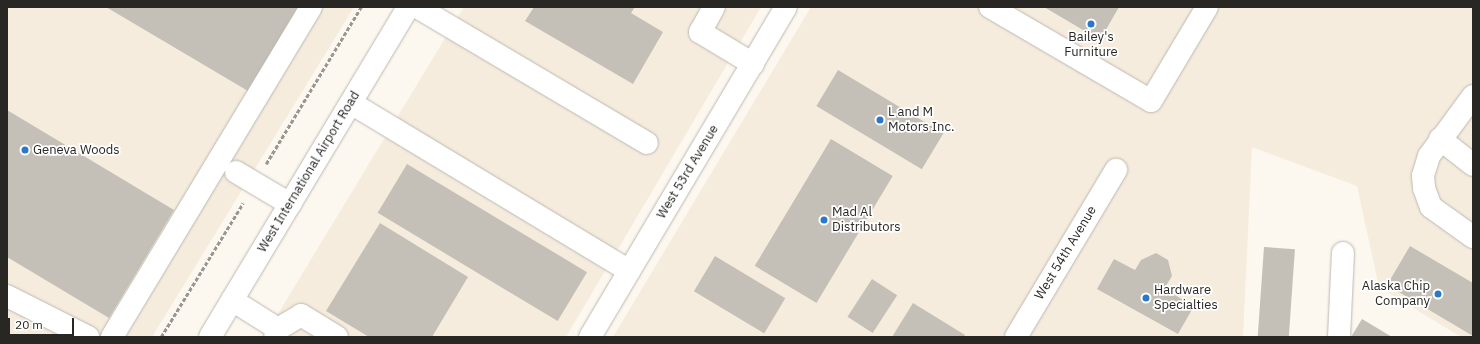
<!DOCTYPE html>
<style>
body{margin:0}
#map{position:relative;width:1480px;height:344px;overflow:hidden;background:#fcf7ef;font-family:"IBM Plex Sans",sans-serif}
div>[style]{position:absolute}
.built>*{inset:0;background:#f5ecdd}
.building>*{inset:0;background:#c4c0b8;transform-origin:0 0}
.path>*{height:2.5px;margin-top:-1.25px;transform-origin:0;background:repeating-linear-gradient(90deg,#9a9691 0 4px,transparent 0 6px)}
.roads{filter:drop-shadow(0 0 1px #bdb8b1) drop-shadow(0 0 1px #bdb8b1)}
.minor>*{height:22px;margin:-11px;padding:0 11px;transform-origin:11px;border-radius:11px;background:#fff}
.major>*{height:22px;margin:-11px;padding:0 11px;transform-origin:11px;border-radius:11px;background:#fff}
.dots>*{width:11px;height:11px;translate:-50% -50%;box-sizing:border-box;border:2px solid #fff;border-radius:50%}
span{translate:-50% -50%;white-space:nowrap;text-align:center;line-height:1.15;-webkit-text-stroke:3.5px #fff;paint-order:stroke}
.poi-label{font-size:13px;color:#282724}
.left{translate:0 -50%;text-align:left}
.right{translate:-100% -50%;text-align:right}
.street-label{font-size:13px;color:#282724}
.frame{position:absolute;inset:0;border:8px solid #282724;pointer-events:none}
.scale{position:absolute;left:8px;top:318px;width:66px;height:18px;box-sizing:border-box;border:2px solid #282724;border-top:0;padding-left:5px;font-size:12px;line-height:14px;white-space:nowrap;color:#282724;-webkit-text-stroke:3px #fff;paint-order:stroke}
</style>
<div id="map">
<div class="built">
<i style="clip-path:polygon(7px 7px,354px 7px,152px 337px,7px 337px)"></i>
<i style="clip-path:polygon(464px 7px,761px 7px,566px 337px,264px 337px)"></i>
<i style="clip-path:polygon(811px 7px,1473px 7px,1473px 337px,1461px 337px,1379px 287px,1357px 186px,1252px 147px,1243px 337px,613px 337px)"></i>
</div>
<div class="building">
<i style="clip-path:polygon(106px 7px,299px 7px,248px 91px)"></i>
<i style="clip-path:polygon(534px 7px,635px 7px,631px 13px,663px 32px,633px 84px,525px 21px)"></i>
<i style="clip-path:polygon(1044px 7px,1119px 7px,1100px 40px)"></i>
<i style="left:838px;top:70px;width:123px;height:42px;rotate:31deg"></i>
<i style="clip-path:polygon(7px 110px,174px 210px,109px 318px,7px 257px)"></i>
<i style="left:831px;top:139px;width:72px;height:148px;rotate:31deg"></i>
<i style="left:407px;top:164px;width:210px;height:57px;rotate:31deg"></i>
<i style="clip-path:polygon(380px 223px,468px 277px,432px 337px,369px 337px,326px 311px)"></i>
<i style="clip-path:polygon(1410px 246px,1473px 283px,1473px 336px,1387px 285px)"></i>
<i style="left:1264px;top:247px;width:31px;height:90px;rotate:4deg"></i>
<i style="clip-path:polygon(1156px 253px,1168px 260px,1172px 276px,1164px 289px,1194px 306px,1178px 334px,1097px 289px,1114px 259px,1135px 270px,1141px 260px)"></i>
<i style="left:715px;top:256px;width:82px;height:41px;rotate:31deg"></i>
<i style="left:872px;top:279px;width:30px;height:45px;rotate:33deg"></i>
<i style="clip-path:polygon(913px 303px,965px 335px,964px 337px,892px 337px)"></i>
<i style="clip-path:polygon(1362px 319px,1392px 337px,1351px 337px)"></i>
</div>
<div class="path">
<i style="left:266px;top:164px;width:184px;rotate:-58.8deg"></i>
<i style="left:161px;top:337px;width:157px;rotate:-58.5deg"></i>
</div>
<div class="roads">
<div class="minor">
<i style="left:417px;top:7px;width:267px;rotate:30.6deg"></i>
<i style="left:714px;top:7px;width:29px;rotate:119deg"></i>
<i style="left:700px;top:32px;width:62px;rotate:31.1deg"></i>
<i style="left:990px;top:7px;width:186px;rotate:30.3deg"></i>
<i style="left:1151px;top:101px;width:109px;rotate:-59.2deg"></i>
<i style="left:1473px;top:96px;width:74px;rotate:126.3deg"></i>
<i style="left:1429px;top:156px;width:21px;rotate:107deg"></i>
<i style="left:1423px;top:176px;width:12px;rotate:85deg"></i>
<i style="left:1424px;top:188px;width:20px;rotate:70deg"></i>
<i style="left:1431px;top:207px;width:52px;rotate:35.5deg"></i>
<i style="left:351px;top:103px;width:325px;rotate:31.1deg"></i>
<i style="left:1440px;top:139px;width:42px;rotate:38.2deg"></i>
<i style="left:236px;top:172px;width:63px;rotate:30.7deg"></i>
<i style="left:7px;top:296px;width:91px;rotate:26.8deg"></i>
<i style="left:232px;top:300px;width:54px;rotate:32.2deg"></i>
<i style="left:112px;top:337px;width:385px;rotate:-58.9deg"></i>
<i style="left:275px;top:337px;width:9px;rotate:-69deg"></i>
<i style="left:278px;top:329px;width:27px;rotate:-31deg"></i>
<i style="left:301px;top:315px;width:42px;rotate:31.4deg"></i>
<i style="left:590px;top:337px;width:384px;rotate:-59.3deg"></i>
<i style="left:1016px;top:337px;width:195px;rotate:-59.1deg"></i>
<i style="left:1339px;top:337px;width:84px;rotate:-87.3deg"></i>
</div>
<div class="major">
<i style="left:210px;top:337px;width:385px;rotate:-59deg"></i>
</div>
</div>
<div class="dots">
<i style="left:1091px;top:24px;background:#2c78c8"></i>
<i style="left:880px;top:120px;background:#2c78c8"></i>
<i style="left:25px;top:150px;background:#2c78c8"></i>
<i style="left:824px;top:220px;background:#2c78c8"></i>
<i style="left:1438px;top:294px;background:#2c78c8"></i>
<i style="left:1146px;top:298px;background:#2c78c8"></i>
</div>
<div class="poi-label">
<span style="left:1091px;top:45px">Bailey's<br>Furniture</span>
<span class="left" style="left:888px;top:120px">L and M<br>Motors Inc.</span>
<span class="left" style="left:33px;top:150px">Geneva Woods</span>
<span class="left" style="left:832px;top:220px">Mad Al<br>Distributors</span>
<span class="right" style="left:1430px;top:294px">Alaska Chip<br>Company</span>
<span class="left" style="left:1154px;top:298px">Hardware<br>Specialties</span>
</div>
<div class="street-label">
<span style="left:309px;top:172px;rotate:-59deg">West International Airport Road</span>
<span style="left:688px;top:172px;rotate:-59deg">West 53rd Avenue</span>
<span style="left:1066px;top:253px;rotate:-59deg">West 54th Avenue</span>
</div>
<div class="frame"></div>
<div class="scale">20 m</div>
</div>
